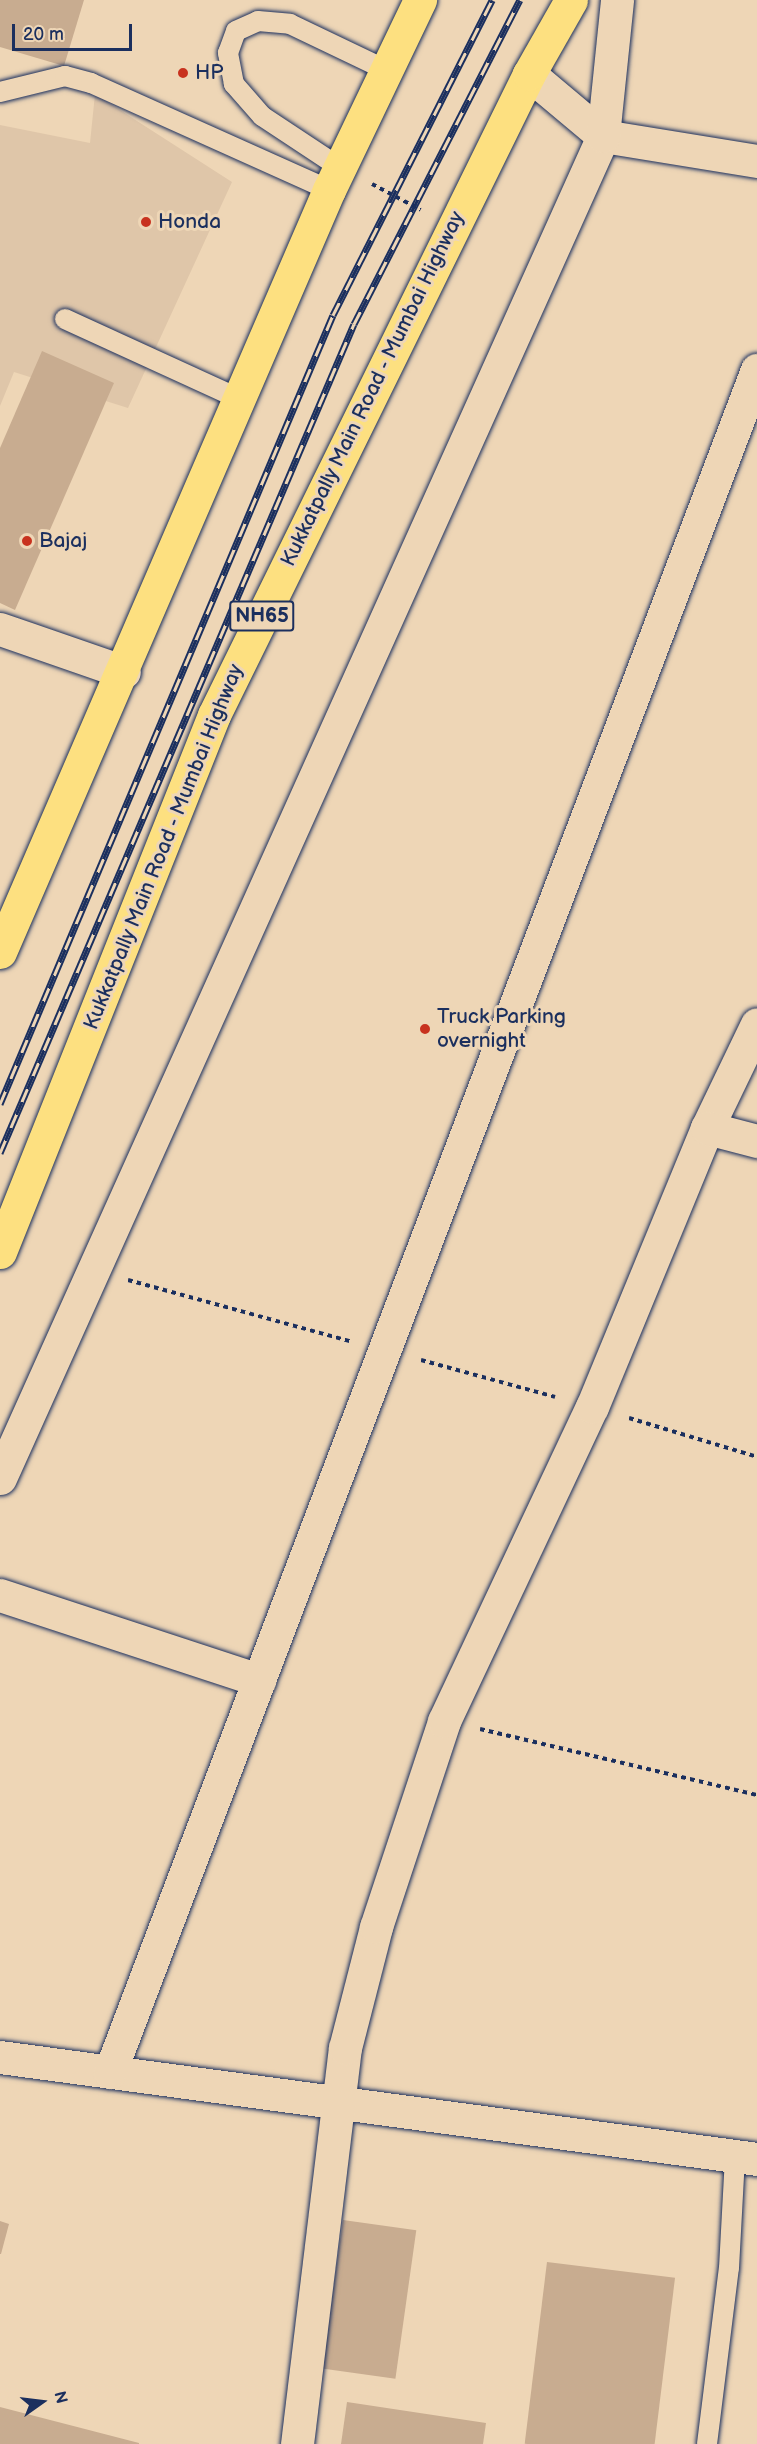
<!DOCTYPE html>
<style>
body{margin:0}
#map{position:relative;width:757px;height:2444px;overflow:hidden;background:#eed6b6;font-family:"Balsamiq Sans",sans-serif}
div>[style]{position:absolute}
.built>*{inset:0;background:#dfc6a9}
.building>*{inset:0;background:#c8ac90;transform-origin:0 0}
.path>*{height:4px;margin-top:-2px;transform-origin:0;background:repeating-linear-gradient(90deg,#1b2f5e 0 4.5px,transparent 0 9px)}
.roads{filter:drop-shadow(0 0 2px #1b2f5e) drop-shadow(0 0 2px #1b2f5e)}
.lane>*{height:20px;margin:-10px;padding:0 10px;transform-origin:10px;border-radius:10px;background:#eed6b6}
.street>*{height:33px;margin:-16.5px;padding:0 16.5px;transform-origin:16.5px;border-radius:16.5px;background:#eed6b6}
.secondary>*{height:33px;margin:-16.5px;padding:0 16.5px;transform-origin:16.5px;border-radius:16.5px;background:#eed6b6}
.highway>*{height:33px;margin:-16.5px;padding:0 16.5px;transform-origin:16.5px;border-radius:16.5px;background:#fde080}
.rail>*{height:7px;margin-top:-3.5px;transform-origin:0;background:repeating-linear-gradient(90deg,#eed6b6 0 14px,#1b2f5e 0 28px);box-sizing:border-box;border-block:2px solid #1b2f5e}
.dots>*{width:16px;height:16px;translate:-50% -50%;box-sizing:border-box;border:3px solid #eed6b6;border-radius:50%}
span{translate:-50% -50%;white-space:nowrap;text-align:center;line-height:1.15;-webkit-text-stroke:6px #eed6b6;paint-order:stroke}
.shield-label span{padding:2px 4px;background:#eed6b6;border:2px solid;border-radius:4px;-webkit-text-stroke-width:0}
.shield-label{font-size:20px;color:#1b2f5e;font-weight:700}
.poi-label{font-size:21px;color:#1b2f5e}
.left{translate:0 -50%;text-align:left}
.street-label{font-size:21px;color:#1b2f5e}
.north{position:absolute;left:12px;top:2372px;width:60px;height:60px;-webkit-text-stroke:4px #eed6b6;paint-order:stroke;rotate:76deg;font-size:16px;font-weight:700;line-height:24px;text-align:center;color:#1b2f5e}
.north::after{content:'';display:block;margin:auto;width:21px;height:27px;background:#1b2f5e;clip-path:polygon(50% 0,100% 100%,50% 72%,0 100%)}
.scale{position:absolute;left:12px;top:24px;width:120px;height:27px;box-sizing:border-box;border:3px solid #1b2f5e;border-top:0;padding-left:8px;font-size:18px;line-height:21px;white-space:nowrap;color:#1b2f5e;-webkit-text-stroke:4px #eed6b6;paint-order:stroke}
</style>
<div id="map">
<div class="built">
<i style="clip-path:polygon(95px 94px,232px 182px,128px 408px,14px 372px,0 406px,0 125px,90px 143px)"></i>
</div>
<div class="building">
<i style="clip-path:polygon(0 0,84px 0,64px 66px,0 47px)"></i>
<i style="clip-path:polygon(42px 351px,114px 383px,15px 610px,0 603px,0 448px)"></i>
<i style="left:343px;top:2220px;width:74px;height:150px;rotate:8deg"></i>
<i style="clip-path:polygon(0 2221px,9px 2224px,1px 2254px,0 2254px)"></i>
<i style="left:547px;top:2262px;width:129px;height:183px;rotate:7deg"></i>
<i style="clip-path:polygon(347px 2402px,486px 2423px,483px 2444px,341px 2444px)"></i>
<i style="clip-path:polygon(0 2407px,139px 2443px,139px 2444px,0 2444px)"></i>
</div>
<div class="path">
<i style="left:372px;top:184px;width:55px;rotate:28deg"></i>
<i style="left:128px;top:1280px;width:230px;rotate:15.4deg"></i>
<i style="left:421px;top:1360px;width:139px;rotate:15.4deg"></i>
<i style="left:629px;top:1418px;width:134px;rotate:16.9deg"></i>
<i style="left:480px;top:1729px;width:285px;rotate:13.4deg"></i>
</div>
<div class="roads">
<div class="lane">
<i style="left:0;top:92px;width:67px;rotate:-13.8deg"></i>
<i style="left:65px;top:76px;width:27px;rotate:15deg"></i>
<i style="left:91px;top:83px;width:261px;rotate:24.2deg"></i>
<i style="left:339px;top:167px;width:92px;rotate:-146.5deg"></i>
<i style="left:262px;top:116px;width:43px;rotate:-131.2deg"></i>
<i style="left:234px;top:84px;width:32px;rotate:-101deg"></i>
<i style="left:228px;top:53px;width:23px;rotate:-70deg"></i>
<i style="left:236px;top:31px;width:24px;rotate:-24deg"></i>
<i style="left:258px;top:21px;width:32px;rotate:5deg"></i>
<i style="left:290px;top:24px;width:106px;rotate:25.6deg"></i>
<i style="left:65px;top:319px;width:192px;rotate:24.6deg"></i>
<i style="left:707px;top:2444px;width:177px;rotate:-82.9deg"></i>
<i style="left:729px;top:2268px;width:112px;rotate:-86.9deg"></i>
</div>
<div class="street">
<i style="left:529px;top:74px;width:97px;rotate:40deg"></i>
<i style="left:603px;top:136px;width:156px;rotate:9.2deg"></i>
<i style="left:707px;top:1128px;width:115px;rotate:-64.3deg"></i>
<i style="left:0;top:1595px;width:273px;rotate:18.2deg"></i>
<i style="left:0;top:2057px;width:764px;rotate:7.67deg"></i>
<i style="left:110px;top:2072px;width:1821px;rotate:-69.19deg"></i>
<i style="left:297px;top:2444px;width:399px;rotate:-83.1deg"></i>
<i style="left:345px;top:2048px;width:125px;rotate:-75.6deg"></i>
<i style="left:376px;top:1927px;width:217px;rotate:-71.7deg"></i>
<i style="left:444px;top:1721px;width:347px;rotate:-64.8deg"></i>
<i style="left:592px;top:1407px;width:302px;rotate:-67.6deg"></i>
<i style="left:707px;top:1128px;width:52px;rotate:14.6deg"></i>
</div>
<div class="secondary">
<i style="left:0;top:629px;width:131px;rotate:19.1deg"></i>
<i style="left:0;top:1478px;width:1471px;rotate:-65.8deg"></i>
<i style="left:603px;top:136px;width:137px;rotate:-84.1deg"></i>
</div>
<div class="highway">
<i style="left:0;top:952px;width:830px;rotate:-66.65deg"></i>
<i style="left:329px;top:190px;width:211px;rotate:-64.4deg"></i>
<i style="left:0;top:1252px;width:578px;rotate:-68.27deg"></i>
<i style="left:214px;top:715px;width:714px;rotate:-63.83deg"></i>
<i style="left:529px;top:74px;width:85px;rotate:-60.4deg"></i>
</div>
</div>
<div class="rail">
<i style="left:0;top:1104px;width:856px;rotate:-67.12deg"></i>
<i style="left:333px;top:315px;width:353px;rotate:-63.2deg"></i>
<i style="left:0;top:1153px;width:901px;rotate:-66.88deg"></i>
<i style="left:354px;top:324px;width:364px;rotate:-62.9deg"></i>
</div>
<div class="dots">
<i style="left:183px;top:73px;background:#c8321e"></i>
<i style="left:146px;top:222px;background:#c8321e"></i>
<i style="left:27px;top:541px;background:#c8321e"></i>
<i style="left:425px;top:1029px;background:#c8321e"></i>
</div>
<div class="shield-label">
<span style="left:262px;top:616px">NH65</span>
</div>
<div class="poi-label">
<span class="left" style="left:195px;top:73px">HP</span>
<span class="left" style="left:158px;top:222px">Honda</span>
<span class="left" style="left:39px;top:541px">Bajaj</span>
<span class="left" style="left:437px;top:1029px">Truck Parking<br>overnight</span>
</div>
<div class="street-label">
<span style="left:373px;top:389px;rotate:-64deg">Kukkatpally Main Road - Mumbai Highway</span>
<span style="left:164px;top:847px;rotate:-68deg">Kukkatpally Main Road - Mumbai Highway</span>
</div>
<div class="north">N</div>
<div class="scale">20 m</div>
</div>
